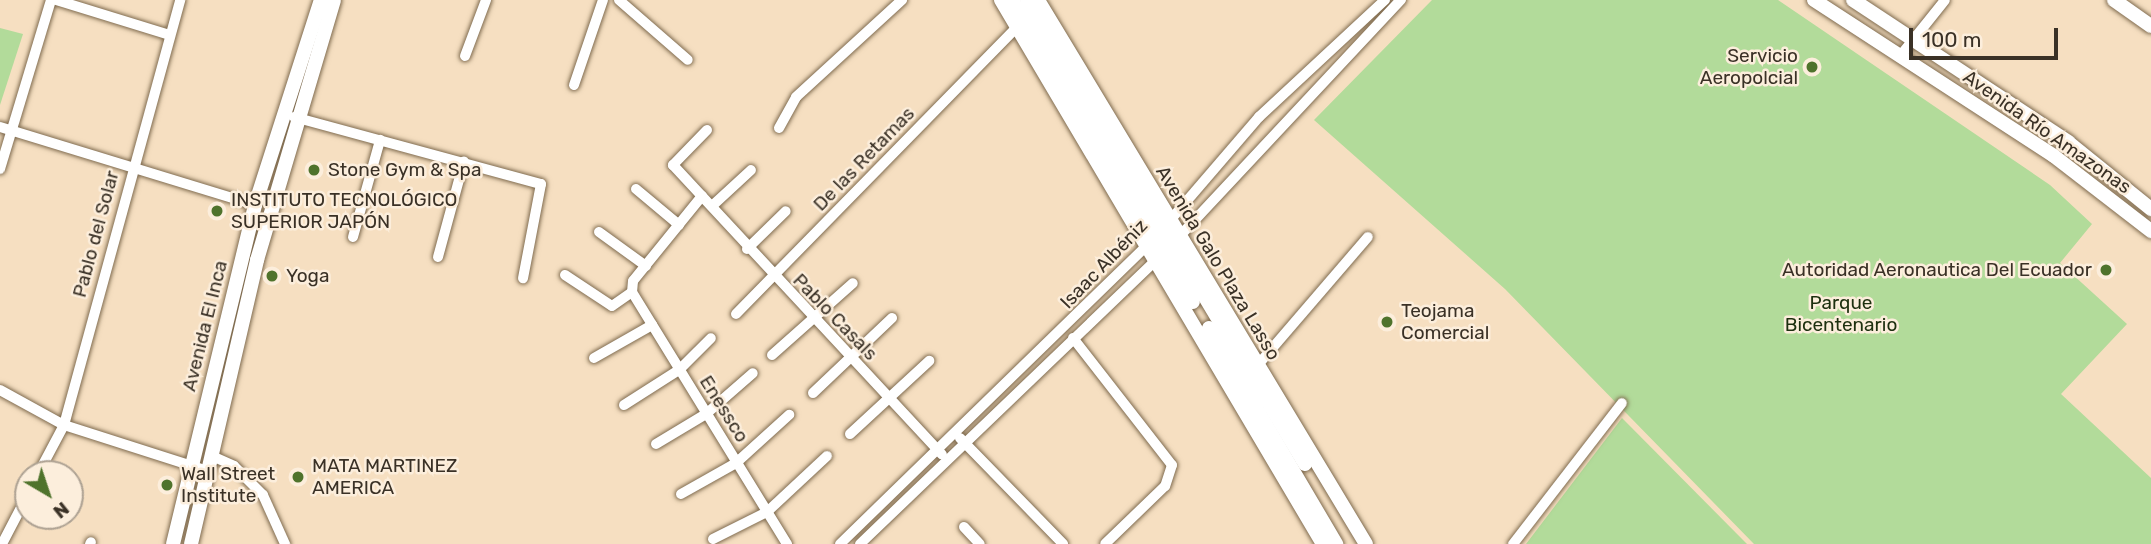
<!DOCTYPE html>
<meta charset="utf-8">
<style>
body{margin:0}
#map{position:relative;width:2151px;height:544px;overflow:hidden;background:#f6dfc1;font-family:Rubik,sans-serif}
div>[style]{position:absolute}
.green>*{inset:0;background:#b2db9a}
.roads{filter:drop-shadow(0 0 2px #7f6b4f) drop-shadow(0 0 2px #7f6b4f)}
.minor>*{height:10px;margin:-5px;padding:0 5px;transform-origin:5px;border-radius:5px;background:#fff}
.major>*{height:14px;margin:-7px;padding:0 7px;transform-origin:7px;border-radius:7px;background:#fff}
.dots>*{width:19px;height:19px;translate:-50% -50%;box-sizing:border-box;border:4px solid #fceedc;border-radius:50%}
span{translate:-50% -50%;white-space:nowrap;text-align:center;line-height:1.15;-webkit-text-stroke:5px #fceedc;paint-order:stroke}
.poi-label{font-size:19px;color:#3a3126}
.right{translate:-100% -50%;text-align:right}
.left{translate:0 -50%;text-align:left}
.street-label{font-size:19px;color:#3a3126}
.park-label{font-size:19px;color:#1d300f}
.north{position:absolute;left:14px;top:460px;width:70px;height:70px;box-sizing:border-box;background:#fceedc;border:2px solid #aea293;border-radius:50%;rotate:141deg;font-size:19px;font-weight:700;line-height:28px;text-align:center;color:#3a3126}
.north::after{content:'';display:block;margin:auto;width:24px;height:32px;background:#4f732c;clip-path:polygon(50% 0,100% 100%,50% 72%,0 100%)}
.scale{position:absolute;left:1909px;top:28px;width:149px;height:32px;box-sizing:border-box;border:4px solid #3a3126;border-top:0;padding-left:9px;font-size:21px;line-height:24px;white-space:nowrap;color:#3a3126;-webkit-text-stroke:5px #fceedc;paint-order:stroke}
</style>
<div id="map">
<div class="green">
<i style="clip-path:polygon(1432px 0,1778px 0,2050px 185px,2092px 224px,2060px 263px,2127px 324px,2061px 394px,2151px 478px,2151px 544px,1754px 544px,1505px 289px,1314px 120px)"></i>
<i style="clip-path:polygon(0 28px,23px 34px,0 105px)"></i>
<i style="clip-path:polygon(1622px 418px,1747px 544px,1526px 544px)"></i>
</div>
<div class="roads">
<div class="minor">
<i style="left:56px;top:0;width:119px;rotate:17.1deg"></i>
<i style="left:619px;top:0;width:91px;rotate:41deg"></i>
<i style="left:1901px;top:55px;width:70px;rotate:-51.3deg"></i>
<i style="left:465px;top:56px;width:60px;rotate:-69.4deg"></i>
<i style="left:574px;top:85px;width:90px;rotate:-71.2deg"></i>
<i style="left:294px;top:117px;width:256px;rotate:15.2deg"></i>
<i style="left:541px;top:184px;width:96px;rotate:100.8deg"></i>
<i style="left:0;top:127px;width:267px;rotate:17deg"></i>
<i style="left:779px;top:128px;width:35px;rotate:-61deg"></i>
<i style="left:796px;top:97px;width:144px;rotate:-42.5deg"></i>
<i style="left:707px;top:130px;width:49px;rotate:134.2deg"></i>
<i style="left:673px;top:165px;width:395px;rotate:47.1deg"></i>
<i style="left:0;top:169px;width:177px;rotate:-73.2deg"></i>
<i style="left:636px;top:189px;width:56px;rotate:39.9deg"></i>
<i style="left:702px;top:196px;width:109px;rotate:129.1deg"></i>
<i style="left:633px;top:281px;width:11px;rotate:95deg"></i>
<i style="left:632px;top:292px;width:296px;rotate:58.4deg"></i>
<i style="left:712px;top:206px;width:53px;rotate:-42.7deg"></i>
<i style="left:1167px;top:224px;width:141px;rotate:-49.3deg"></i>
<i style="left:1259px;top:117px;width:172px;rotate:-42.9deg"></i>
<i style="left:599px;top:232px;width:58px;rotate:35.9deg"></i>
<i style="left:353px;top:237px;width:101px;rotate:-74.4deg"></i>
<i style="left:1177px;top:239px;width:328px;rotate:-46.9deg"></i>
<i style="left:747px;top:249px;width:54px;rotate:-44.3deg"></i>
<i style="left:438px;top:257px;width:99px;rotate:-74.8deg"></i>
<i style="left:565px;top:275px;width:56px;rotate:33.4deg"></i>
<i style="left:612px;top:306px;width:24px;rotate:-35deg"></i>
<i style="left:736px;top:314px;width:402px;rotate:-45.6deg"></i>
<i style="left:1073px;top:338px;width:161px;rotate:52.1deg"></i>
<i style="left:1172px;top:465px;width:22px;rotate:108deg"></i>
<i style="left:1165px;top:486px;width:83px;rotate:136deg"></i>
<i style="left:772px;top:355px;width:108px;rotate:-41.6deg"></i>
<i style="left:594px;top:358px;width:67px;rotate:-29.6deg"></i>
<i style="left:1257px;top:366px;width:170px;rotate:-49.3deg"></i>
<i style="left:0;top:390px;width:73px;rotate:28.7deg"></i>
<i style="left:64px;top:425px;width:151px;rotate:17.7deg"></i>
<i style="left:813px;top:393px;width:109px;rotate:-43.5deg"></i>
<i style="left:624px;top:405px;width:65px;rotate:-32.5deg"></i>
<i style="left:679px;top:370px;width:45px;rotate:-45deg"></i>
<i style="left:850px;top:434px;width:108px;rotate:-42.7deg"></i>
<i style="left:960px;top:438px;width:148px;rotate:45.8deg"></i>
<i style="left:656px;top:444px;width:58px;rotate:-31deg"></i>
<i style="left:706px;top:414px;width:62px;rotate:-41.1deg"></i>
<i style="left:212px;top:456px;width:24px;rotate:24deg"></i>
<i style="left:234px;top:466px;width:41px;rotate:45deg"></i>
<i style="left:263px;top:495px;width:54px;rotate:65.8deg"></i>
<i style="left:38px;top:474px;width:55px;rotate:-62deg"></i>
<i style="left:64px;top:425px;width:441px;rotate:-74.7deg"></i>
<i style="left:681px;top:494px;width:63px;rotate:-29.4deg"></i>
<i style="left:736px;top:463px;width:72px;rotate:-42.2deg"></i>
<i style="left:964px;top:527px;width:23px;rotate:47deg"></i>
<i style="left:713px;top:539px;width:60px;rotate:-26.6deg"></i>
<i style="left:767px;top:512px;width:82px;rotate:-43deg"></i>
<i style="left:2px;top:544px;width:56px;rotate:-62.5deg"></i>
<i style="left:90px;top:544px;width:2px;rotate:-63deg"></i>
<i style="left:840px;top:544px;width:435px;rotate:-44.2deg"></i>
<i style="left:860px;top:544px;width:413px;rotate:-43.8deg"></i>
<i style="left:1513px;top:544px;width:178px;rotate:-52.3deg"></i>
</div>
<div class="major">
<i style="left:1001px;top:0;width:632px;rotate:59.38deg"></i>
<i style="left:1012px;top:0;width:352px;rotate:59.1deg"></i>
<i style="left:1027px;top:0;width:541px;rotate:59.07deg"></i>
<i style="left:1038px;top:0;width:635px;rotate:58.91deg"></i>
<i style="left:1814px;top:0;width:286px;rotate:33deg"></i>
<i style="left:2054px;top:156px;width:123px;rotate:37.7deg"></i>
<i style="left:1853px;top:0;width:258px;rotate:33.4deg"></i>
<i style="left:2068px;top:142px;width:107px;rotate:38.9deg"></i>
<i style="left:2114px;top:0;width:45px;rotate:35.1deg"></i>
<i style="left:1209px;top:328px;width:251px;rotate:59.5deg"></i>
<i style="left:173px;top:544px;width:349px;rotate:-76.4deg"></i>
<i style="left:255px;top:205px;width:215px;rotate:-72.2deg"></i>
<i style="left:191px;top:544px;width:292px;rotate:-76.9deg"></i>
<i style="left:257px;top:260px;width:271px;rotate:-73.5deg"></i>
</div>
</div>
<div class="dots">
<i style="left:1812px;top:67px;background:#4f732c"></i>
<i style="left:314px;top:170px;background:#4f732c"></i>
<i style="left:217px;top:211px;background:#4f732c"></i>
<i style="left:2106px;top:270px;background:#4f732c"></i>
<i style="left:272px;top:276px;background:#4f732c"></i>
<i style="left:1387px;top:322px;background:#4f732c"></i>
<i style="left:298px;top:477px;background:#4f732c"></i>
<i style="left:167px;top:485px;background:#4f732c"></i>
</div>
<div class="poi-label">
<span class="right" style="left:1798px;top:67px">Servicio<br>Aeropolcial</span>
<span class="left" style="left:328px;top:170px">Stone Gym &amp; Spa</span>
<span class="left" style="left:231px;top:211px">INSTITUTO TECNOLÓGICO<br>SUPERIOR JAPÓN</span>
<span class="right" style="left:2092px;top:270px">Autoridad Aeronautica Del Ecuador</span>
<span class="left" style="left:286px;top:276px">Yoga</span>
<span class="left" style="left:1401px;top:322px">Teojama<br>Comercial</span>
<span class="left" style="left:312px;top:477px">MATA MARTINEZ<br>AMERICA</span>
<span class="left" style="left:181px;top:485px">Wall Street<br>Institute</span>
</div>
<div class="street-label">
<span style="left:2047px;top:132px;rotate:35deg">Avenida Río Amazonas</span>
<span style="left:864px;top:159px;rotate:-46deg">De las Retamas</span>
<span style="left:96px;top:234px;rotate:-75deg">Pablo del Solar</span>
<span style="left:1218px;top:263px;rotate:59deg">Avenida Galo Plaza Lasso</span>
<span style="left:1104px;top:264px;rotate:-46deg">Isaac Albéniz</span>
<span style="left:835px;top:317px;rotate:46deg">Pablo Casals</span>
<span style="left:205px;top:326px;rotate:-76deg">Avenida El Inca</span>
<span style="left:724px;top:409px;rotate:58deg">Enessco</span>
</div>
<div class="park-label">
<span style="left:1841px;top:314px">Parque<br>Bicentenario</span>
</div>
<div class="north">N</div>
<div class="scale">100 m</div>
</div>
